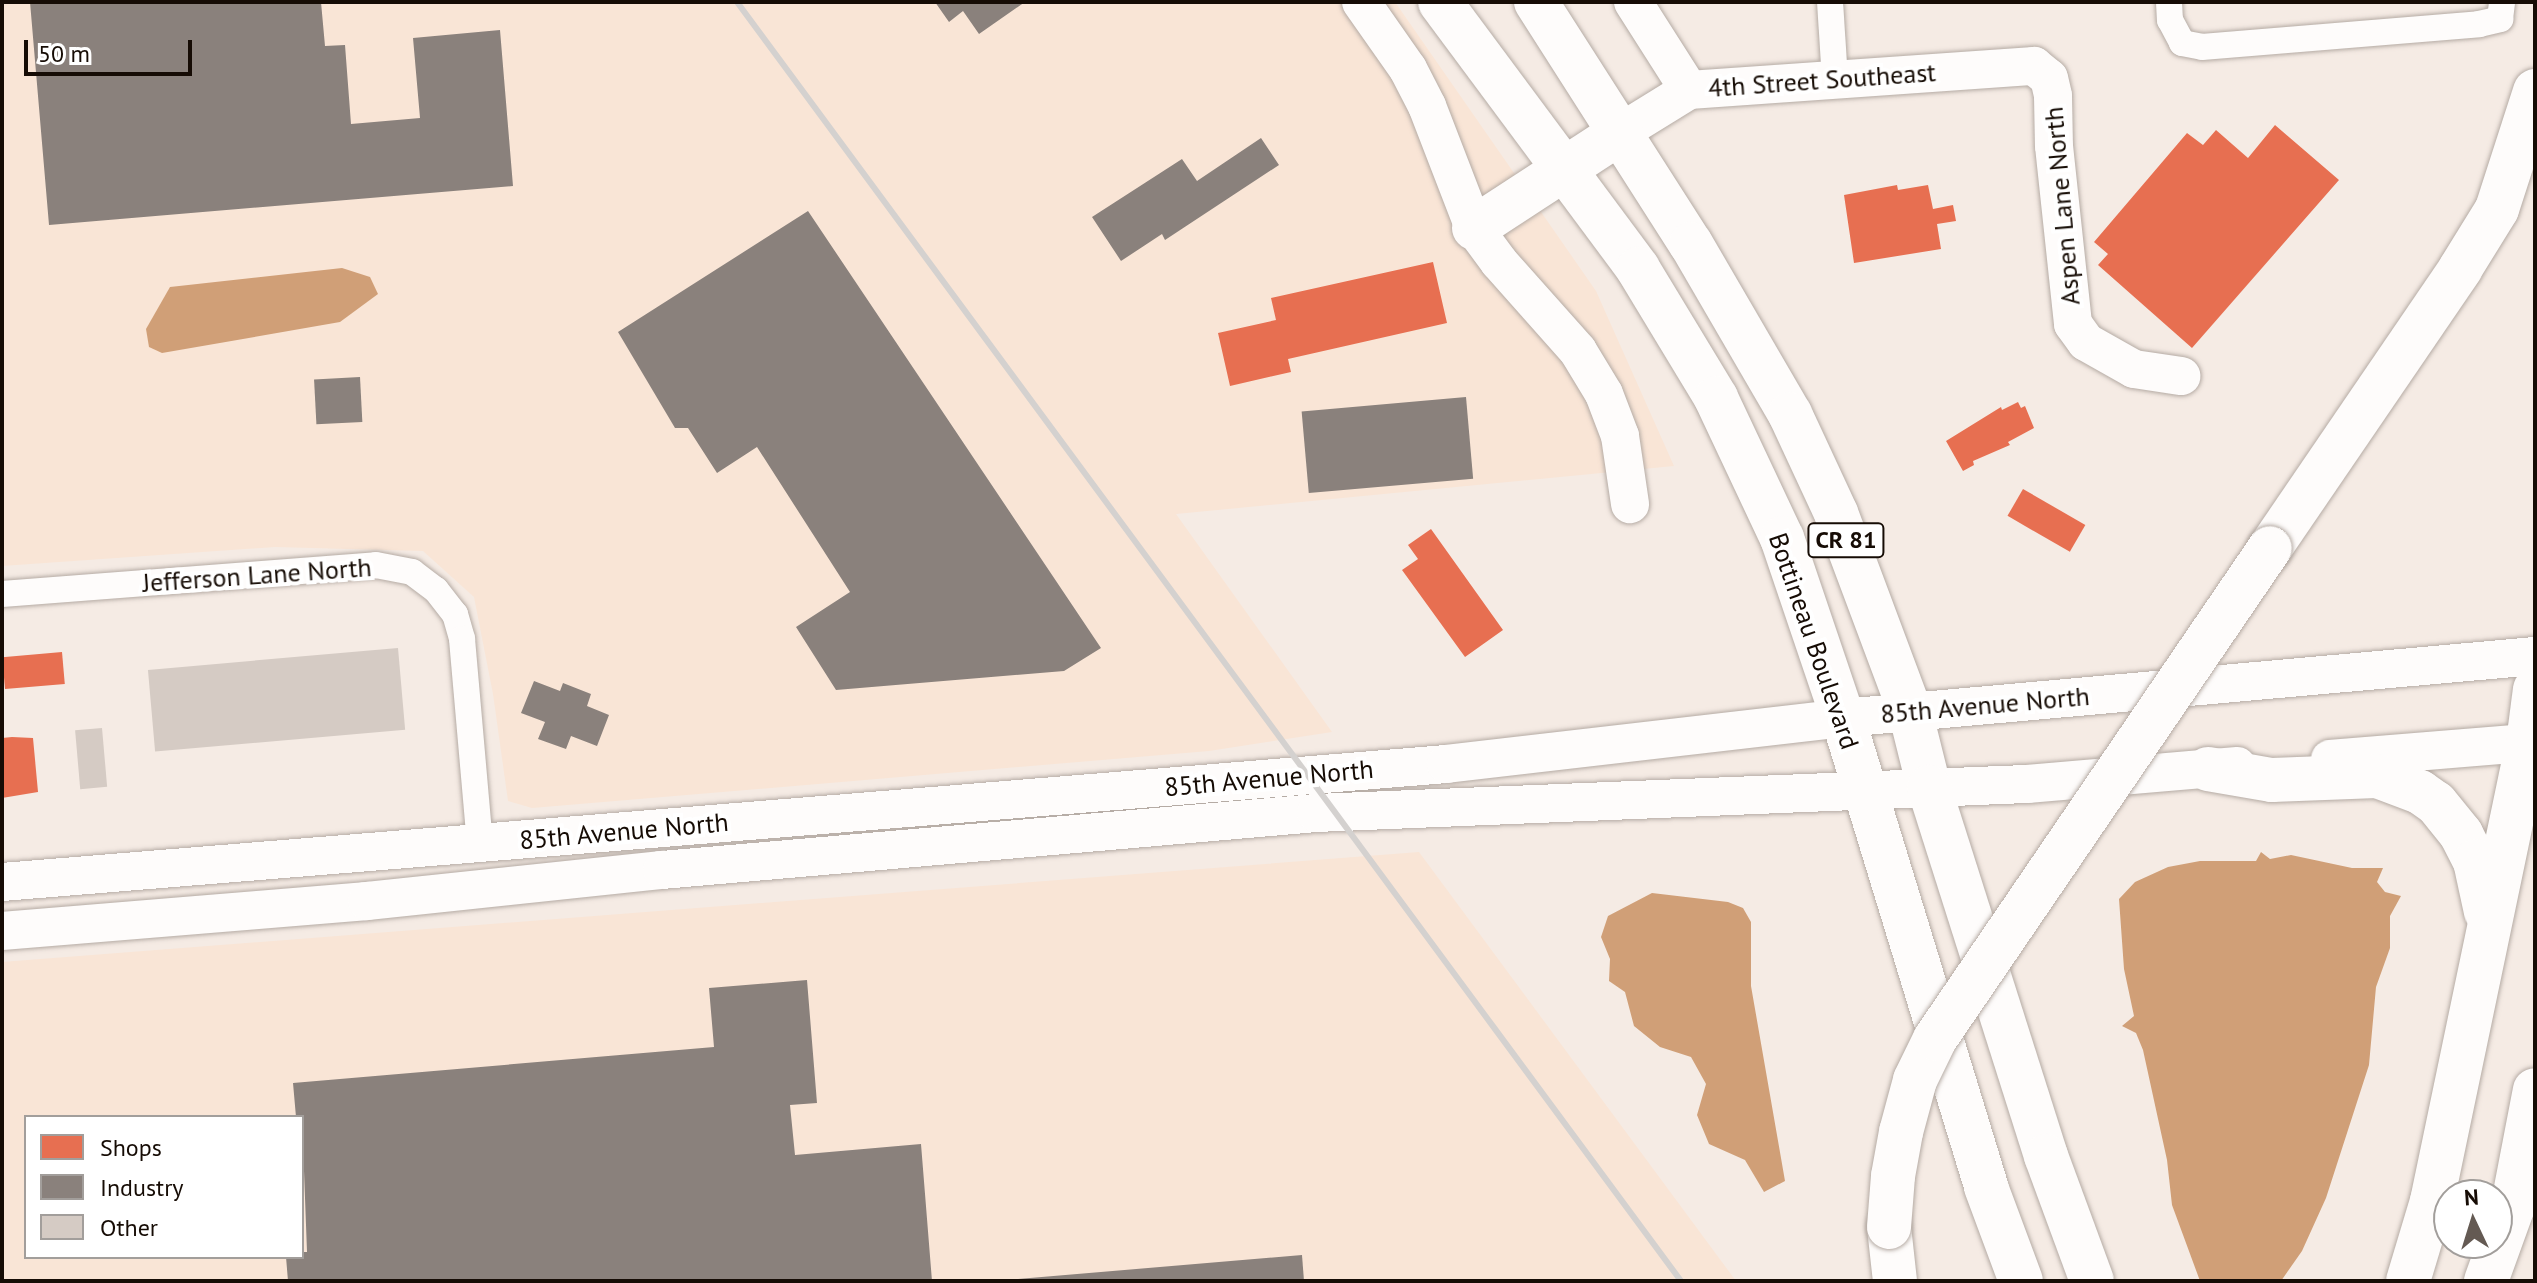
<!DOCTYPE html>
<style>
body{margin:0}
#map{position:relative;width:2537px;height:1283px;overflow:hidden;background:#f5ebe4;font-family:"PT Sans",sans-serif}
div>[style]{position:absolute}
.built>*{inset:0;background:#f9e5d6}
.water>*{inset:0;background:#d09f77}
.shops>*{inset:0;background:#e76f51;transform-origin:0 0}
.industry>*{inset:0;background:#8a817c;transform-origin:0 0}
.building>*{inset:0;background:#d5cbc4;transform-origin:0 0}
.roads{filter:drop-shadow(0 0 2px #b5aba4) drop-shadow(0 0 2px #b5aba4)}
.street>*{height:26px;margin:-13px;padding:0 13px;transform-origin:13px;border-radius:13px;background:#fefcfb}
.secondary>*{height:38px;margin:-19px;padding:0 19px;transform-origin:19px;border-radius:19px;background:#fefcfb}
.highway>*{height:44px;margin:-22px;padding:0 22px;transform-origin:22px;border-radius:22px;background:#fefcfb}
.rail>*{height:6px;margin:-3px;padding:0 3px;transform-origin:3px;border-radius:3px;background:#d4d1cf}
.bridges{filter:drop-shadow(0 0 2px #b5aba4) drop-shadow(0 0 2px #b5aba4)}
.highway-bridge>*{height:44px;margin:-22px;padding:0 22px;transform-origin:22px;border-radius:22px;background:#fefcfb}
span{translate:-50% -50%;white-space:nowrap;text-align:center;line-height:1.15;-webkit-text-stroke:8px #fff;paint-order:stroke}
.shield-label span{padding:2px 6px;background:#fff;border:2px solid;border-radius:6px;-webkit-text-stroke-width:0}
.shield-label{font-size:24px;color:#160c05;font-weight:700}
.street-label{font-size:26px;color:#160c05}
.frame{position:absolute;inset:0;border:4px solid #160c05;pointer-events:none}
.legend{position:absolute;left:24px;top:1115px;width:280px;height:144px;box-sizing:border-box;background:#fff;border:2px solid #a29e9b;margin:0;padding:10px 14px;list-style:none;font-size:24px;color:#160c05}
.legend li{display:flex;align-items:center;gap:16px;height:40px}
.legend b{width:40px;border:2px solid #a29e9b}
.north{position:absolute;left:2433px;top:1179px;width:80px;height:80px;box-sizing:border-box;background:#fff;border:2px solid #a29e9b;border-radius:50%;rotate:356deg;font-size:22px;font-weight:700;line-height:32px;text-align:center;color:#160c05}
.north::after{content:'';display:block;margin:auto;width:28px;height:36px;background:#645a53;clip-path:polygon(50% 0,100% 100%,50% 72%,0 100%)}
.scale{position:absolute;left:24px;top:40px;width:168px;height:36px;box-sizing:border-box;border:4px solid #160c05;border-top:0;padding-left:10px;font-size:24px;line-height:28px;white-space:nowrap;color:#160c05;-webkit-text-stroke:6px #fff;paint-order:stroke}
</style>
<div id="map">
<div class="built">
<i style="clip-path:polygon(2px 2px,1395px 2px,1596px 291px,1674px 466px,1176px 514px,1332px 732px,1209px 751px,532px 808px,508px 801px,493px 694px,474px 597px,423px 551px,275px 547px,2px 566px)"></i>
<i style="clip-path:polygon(evenodd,1419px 852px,1736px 1281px,2px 1281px,2px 962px,1419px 852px,26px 1117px,302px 1117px,302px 1257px,26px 1257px,26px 1117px)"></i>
</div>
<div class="water">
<i style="clip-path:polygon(342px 268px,370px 277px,378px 294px,340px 322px,162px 353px,149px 347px,146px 329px,170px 287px)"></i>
<i style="clip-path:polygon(2261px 852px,2270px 859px,2291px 855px,2352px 868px,2383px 868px,2377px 882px,2385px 892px,2401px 896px,2390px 916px,2390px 948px,2376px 987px,2369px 1065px,2326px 1198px,2302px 1251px,2281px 1281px,2200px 1281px,2172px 1205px,2167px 1160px,2143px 1050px,2136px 1033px,2122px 1026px,2134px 1016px,2124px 969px,2119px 899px,2135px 882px,2168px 867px,2200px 861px,2256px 861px)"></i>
<i style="clip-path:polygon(1652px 893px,1728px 902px,1743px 908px,1751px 922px,1751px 986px,1785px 1181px,1764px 1192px,1745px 1160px,1709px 1144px,1697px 1115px,1706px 1084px,1691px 1057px,1660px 1047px,1634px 1026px,1625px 992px,1609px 981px,1610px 959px,1601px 937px,1608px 916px)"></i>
</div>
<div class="shops">
<i style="clip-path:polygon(2275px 125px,2339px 180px,2192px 348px,2098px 265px,2108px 254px,2094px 242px,2187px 133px,2203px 145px,2216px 130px,2248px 158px)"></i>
<i style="clip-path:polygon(1897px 185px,1898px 190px,1928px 185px,1933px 209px,1953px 205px,1956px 221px,1937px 224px,1941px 249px,1854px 263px,1844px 195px)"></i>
<i style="clip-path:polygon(1433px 262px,1447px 323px,1288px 359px,1291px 372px,1230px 386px,1218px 333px,1276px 320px,1271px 298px)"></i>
<i style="clip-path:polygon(2018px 402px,2021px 408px,2025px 406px,2034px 428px,2008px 442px,2010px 445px,1973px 461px,1974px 465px,1963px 471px,1946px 441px,2001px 407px,2002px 410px)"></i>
<i style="left:2023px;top:489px;width:72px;height:31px;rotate:30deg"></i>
<i style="clip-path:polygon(1431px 529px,1503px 630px,1465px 657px,1402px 570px,1418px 559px,1408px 545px)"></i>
<i style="left:62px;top:652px;width:32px;height:60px;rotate:85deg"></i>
<i style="clip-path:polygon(12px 737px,33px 738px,38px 792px,2px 798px,2px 738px)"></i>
</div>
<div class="industry">
<i style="clip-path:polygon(30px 2px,321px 2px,325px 46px,345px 45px,351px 124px,420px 118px,413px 38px,500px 30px,513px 186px,49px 225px)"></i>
<i style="clip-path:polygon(935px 2px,1025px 2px,979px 34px,963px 11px,949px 22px)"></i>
<i style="clip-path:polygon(1261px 138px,1279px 165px,1165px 240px,1162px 234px,1121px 261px,1092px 217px,1182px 159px,1197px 181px)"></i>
<i style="clip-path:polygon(808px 211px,1101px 648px,1064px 671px,836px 690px,796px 627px,850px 592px,757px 447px,717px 473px,688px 428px,675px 428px,618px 332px)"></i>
<i style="left:360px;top:377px;width:45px;height:46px;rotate:87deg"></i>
<i style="left:1466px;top:397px;width:82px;height:165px;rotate:85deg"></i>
<i style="clip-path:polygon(534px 681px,560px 691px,563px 683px,591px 694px,587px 706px,609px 715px,597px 746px,571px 736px,566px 749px,538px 739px,545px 722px,521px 713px)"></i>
<i style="clip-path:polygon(807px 980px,817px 1103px,790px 1105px,795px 1155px,921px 1144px,932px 1281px,288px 1281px,286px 1257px,302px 1257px,302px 1252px,307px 1252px,302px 1117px,296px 1117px,293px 1083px,714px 1047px,709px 988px)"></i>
<i style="clip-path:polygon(1302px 1255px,1304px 1281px,1018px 1281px,1018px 1279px)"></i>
</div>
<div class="building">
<i style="left:398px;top:648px;width:82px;height:251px;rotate:85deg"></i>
<i style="left:102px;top:728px;width:59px;height:27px;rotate:85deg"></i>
</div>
<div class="roads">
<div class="street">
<i style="left:1830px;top:2px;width:77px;rotate:86.3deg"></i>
<i style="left:2169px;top:2px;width:18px;rotate:87deg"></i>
<i style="left:2170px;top:20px;width:26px;rotate:62deg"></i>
<i style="left:2182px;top:43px;width:20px;rotate:11deg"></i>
<i style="left:2202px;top:47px;width:278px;rotate:-4.7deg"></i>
<i style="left:2479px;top:24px;width:22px;rotate:-13deg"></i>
<i style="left:2500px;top:19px;width:17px;rotate:-83deg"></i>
<i style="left:2px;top:594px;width:375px;rotate:-4.4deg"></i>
<i style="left:376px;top:565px;width:37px;rotate:11deg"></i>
<i style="left:412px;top:572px;width:30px;rotate:37deg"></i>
<i style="left:436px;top:590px;width:31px;rotate:52deg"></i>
<i style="left:455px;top:614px;width:26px;rotate:74deg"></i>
<i style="left:462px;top:639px;width:206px;rotate:85deg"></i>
</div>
<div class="secondary">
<i style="left:1361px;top:2px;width:82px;rotate:55deg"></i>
<i style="left:1408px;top:69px;width:42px;rotate:62.8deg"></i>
<i style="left:1427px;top:106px;width:131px;rotate:68.9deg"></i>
<i style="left:1474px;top:228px;width:42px;rotate:53.7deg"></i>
<i style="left:1499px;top:262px;width:119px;rotate:48.4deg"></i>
<i style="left:1578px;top:351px;width:50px;rotate:58.8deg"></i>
<i style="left:1604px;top:394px;width:45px;rotate:69.1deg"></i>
<i style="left:1620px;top:436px;width:69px;rotate:81.6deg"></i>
<i style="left:1633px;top:2px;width:104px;rotate:57.5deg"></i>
<i style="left:1621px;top:132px;width:80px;rotate:-31.7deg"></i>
<i style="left:1689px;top:90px;width:346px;rotate:-4deg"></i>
<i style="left:2034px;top:66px;width:19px;rotate:39deg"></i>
<i style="left:2049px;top:78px;width:18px;rotate:77deg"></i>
<i style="left:2053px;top:96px;width:50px;rotate:88.9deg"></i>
<i style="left:2054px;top:146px;width:179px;rotate:83.9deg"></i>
<i style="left:2073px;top:324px;width:22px;rotate:54deg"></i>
<i style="left:2086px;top:342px;width:55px;rotate:29.4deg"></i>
<i style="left:2134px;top:369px;width:48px;rotate:8.5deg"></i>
<i style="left:2330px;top:759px;width:206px;rotate:-4.7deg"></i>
<i style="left:2px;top:882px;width:1449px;rotate:-4.67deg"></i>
<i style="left:1446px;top:764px;width:400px;rotate:-6.6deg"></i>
<i style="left:1843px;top:718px;width:695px;rotate:-5.12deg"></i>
<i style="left:2px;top:931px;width:366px;rotate:-4.7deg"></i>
<i style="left:367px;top:901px;width:297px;rotate:-6deg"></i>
<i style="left:662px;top:870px;width:656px;rotate:-4.98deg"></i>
<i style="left:1316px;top:813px;width:712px;rotate:-2.34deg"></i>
<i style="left:2027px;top:784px;width:211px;rotate:-4.9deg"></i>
</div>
<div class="highway">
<i style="left:1440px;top:2px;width:332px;rotate:53.4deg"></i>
<i style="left:1638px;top:269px;width:151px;rotate:58.8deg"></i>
<i style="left:1716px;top:398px;width:155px;rotate:64.8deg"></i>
<i style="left:1782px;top:538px;width:190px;rotate:71.3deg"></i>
<i style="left:1843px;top:718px;width:490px;rotate:73deg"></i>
<i style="left:1986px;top:1187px;width:100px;rotate:69.6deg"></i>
<i style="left:1536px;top:2px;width:287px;rotate:57.4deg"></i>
<i style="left:1691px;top:244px;width:197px;rotate:59.8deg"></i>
<i style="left:1790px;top:414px;width:109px;rotate:65.1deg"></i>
<i style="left:1836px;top:513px;width:211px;rotate:69.5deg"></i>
<i style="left:1910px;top:711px;width:78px;rotate:76deg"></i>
<i style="left:1929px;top:787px;width:387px;rotate:72.4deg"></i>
<i style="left:2046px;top:1156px;width:133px;rotate:69.8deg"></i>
<i style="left:1474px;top:228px;width:176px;rotate:-33.1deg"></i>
<i style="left:2270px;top:548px;width:338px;rotate:-55.7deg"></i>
<i style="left:2460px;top:269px;width:70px;rotate:-58.3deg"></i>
<i style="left:2497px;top:209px;width:124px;rotate:-72.1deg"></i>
<i style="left:2208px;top:769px;width:65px;rotate:9.8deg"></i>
<i style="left:2272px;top:780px;width:105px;rotate:-2.2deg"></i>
<i style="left:2377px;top:776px;width:46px;rotate:20.4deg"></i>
<i style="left:2420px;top:792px;width:19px;rotate:35deg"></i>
<i style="left:2436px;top:803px;width:40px;rotate:51deg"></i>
<i style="left:2461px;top:834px;width:30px;rotate:63deg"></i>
<i style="left:2475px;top:861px;width:52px;rotate:77.8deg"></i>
<i style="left:1889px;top:1227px;width:54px;rotate:83.7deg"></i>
<i style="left:2408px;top:1281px;width:84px;rotate:-73.3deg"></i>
<i style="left:2432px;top:1201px;width:468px;rotate:-78.2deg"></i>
<i style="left:2528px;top:743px;width:54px;rotate:-82.6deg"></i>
<i style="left:2486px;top:1281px;width:77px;rotate:-70.1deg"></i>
<i style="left:2512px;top:1209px;width:121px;rotate:-79.1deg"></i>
</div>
</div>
<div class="rail">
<i style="left:737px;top:2px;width:1590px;rotate:53.57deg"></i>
</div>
<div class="bridges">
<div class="highway-bridge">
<i style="left:1889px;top:1227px;width:51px;rotate:-85.5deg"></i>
<i style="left:1893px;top:1176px;width:45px;rotate:-79.7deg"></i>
<i style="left:1901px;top:1132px;width:54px;rotate:-74.9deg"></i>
<i style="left:1915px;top:1080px;width:46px;rotate:-64deg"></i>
<i style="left:1935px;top:1039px;width:594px;rotate:-55.7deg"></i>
</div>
</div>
<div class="shield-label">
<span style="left:1846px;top:540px">CR 81</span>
</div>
<div class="street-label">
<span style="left:1822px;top:80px;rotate:-4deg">4th Street Southeast</span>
<span style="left:2062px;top:206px;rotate:-95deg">Aspen Lane North</span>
<span style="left:257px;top:575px;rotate:-4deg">Jefferson Lane North</span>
<span style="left:1814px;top:641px;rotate:71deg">Bottineau Boulevard</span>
<span style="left:1985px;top:705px;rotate:-5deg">85th Avenue North</span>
<span style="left:1269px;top:778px;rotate:-5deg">85th Avenue North</span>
<span style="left:624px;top:831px;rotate:-5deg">85th Avenue North</span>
</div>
<div class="frame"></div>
<ul class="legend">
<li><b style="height:22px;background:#e76f51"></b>Shops</li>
<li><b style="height:22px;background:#8a817c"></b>Industry</li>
<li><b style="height:22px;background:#d5cbc4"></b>Other</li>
</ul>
<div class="north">N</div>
<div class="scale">50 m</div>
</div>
